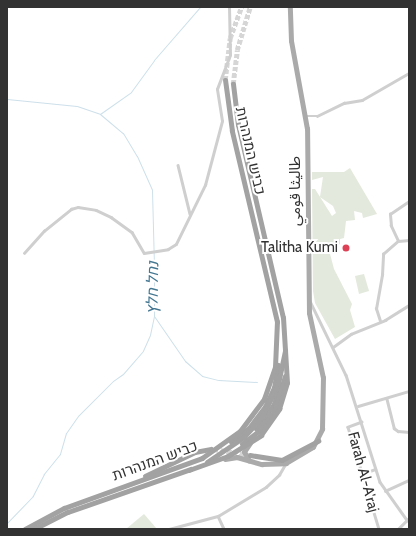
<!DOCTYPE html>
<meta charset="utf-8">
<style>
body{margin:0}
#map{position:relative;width:416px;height:536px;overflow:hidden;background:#fff;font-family:Cabin,"Noto Sans Arabic",Heebo,sans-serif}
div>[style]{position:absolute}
.green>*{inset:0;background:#e3e9dc}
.stream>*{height:1px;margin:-0.5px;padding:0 0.5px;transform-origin:0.5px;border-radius:0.5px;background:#cde0ea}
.trunk-tunnel>*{height:4.5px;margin-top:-2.25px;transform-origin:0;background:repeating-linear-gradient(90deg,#d6d6d6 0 4.5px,transparent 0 6.5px)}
.minor>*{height:2.5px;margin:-1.25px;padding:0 1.25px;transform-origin:1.25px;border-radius:1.25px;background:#cfcfcf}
.primary>*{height:4.5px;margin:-2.25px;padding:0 2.25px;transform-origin:2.25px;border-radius:2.25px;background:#aaa}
.trunk>*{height:4.5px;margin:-2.25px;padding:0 2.25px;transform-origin:2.25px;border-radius:2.25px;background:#a2a2a2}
.dots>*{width:11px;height:11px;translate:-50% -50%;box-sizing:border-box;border:2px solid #fff;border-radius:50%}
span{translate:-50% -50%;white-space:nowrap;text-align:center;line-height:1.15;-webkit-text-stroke:4px #fff;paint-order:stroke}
.street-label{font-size:15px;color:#323232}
.poi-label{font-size:15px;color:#323232}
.right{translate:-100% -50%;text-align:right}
.water-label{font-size:16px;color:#437791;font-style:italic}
.frame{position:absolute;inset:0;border:8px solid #323232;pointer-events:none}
</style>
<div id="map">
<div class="green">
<i style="clip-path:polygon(350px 168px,377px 214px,363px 218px,362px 213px,354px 211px,355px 220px,346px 221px,344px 238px,340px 239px,340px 244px,329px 250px,334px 269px,352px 304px,350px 310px,355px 327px,335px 339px,315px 303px,313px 291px,312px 189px,315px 189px,332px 216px,336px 213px,333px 206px,320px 197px,323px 177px,312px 180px,312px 172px,344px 172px)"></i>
<i style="clip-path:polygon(364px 274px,369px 291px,359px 294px,355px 276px)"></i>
<i style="clip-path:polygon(144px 514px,157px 529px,126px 529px)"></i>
</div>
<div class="stream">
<i style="left:7px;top:99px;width:70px;rotate:5.7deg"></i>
<i style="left:77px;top:106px;width:24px;rotate:19deg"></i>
<i style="left:100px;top:114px;width:30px;rotate:40deg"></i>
<i style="left:123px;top:133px;width:27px;rotate:59deg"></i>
<i style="left:137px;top:156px;width:37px;rotate:66deg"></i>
<i style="left:152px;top:190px;width:75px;rotate:88.5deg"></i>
<i style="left:154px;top:265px;width:51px;rotate:90deg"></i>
<i style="left:154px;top:316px;width:19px;rotate:102deg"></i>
<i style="left:150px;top:335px;width:17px;rotate:114deg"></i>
<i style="left:143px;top:351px;width:30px;rotate:131deg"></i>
<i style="left:123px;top:374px;width:12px;rotate:145deg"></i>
<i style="left:113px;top:381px;width:49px;rotate:135deg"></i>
<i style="left:78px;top:416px;width:21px;rotate:125deg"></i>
<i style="left:66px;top:433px;width:22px;rotate:106deg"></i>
<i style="left:60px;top:454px;width:26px;rotate:129deg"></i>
<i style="left:44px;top:474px;width:25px;rotate:117deg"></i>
<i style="left:33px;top:496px;width:37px;rotate:134deg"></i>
<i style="left:100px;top:114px;width:38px;rotate:-35deg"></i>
<i style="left:131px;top:92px;width:39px;rotate:-54deg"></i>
<i style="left:154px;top:60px;width:70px;rotate:-49deg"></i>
<i style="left:154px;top:316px;width:55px;rotate:55.4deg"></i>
<i style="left:185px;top:361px;width:23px;rotate:41deg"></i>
<i style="left:202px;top:376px;width:16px;rotate:14deg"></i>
<i style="left:218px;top:380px;width:39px;rotate:3deg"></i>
</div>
<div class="trunk-tunnel">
<i style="left:225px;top:80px;width:42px;rotate:-83.2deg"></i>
<i style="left:230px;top:38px;width:33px;rotate:-70deg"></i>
<i style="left:233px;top:84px;width:34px;rotate:-83deg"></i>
<i style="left:237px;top:50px;width:45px;rotate:-73.2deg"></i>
<i style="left:214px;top:449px;width:35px;rotate:10deg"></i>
</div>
<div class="minor">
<i style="left:306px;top:116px;width:11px"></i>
<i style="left:317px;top:116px;width:30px;rotate:-26deg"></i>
<i style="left:344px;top:103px;width:18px;rotate:-9deg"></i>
<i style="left:362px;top:100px;width:54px;rotate:-29.9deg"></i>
<i style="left:178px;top:165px;width:50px;rotate:76.2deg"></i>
<i style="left:398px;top:241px;width:17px;rotate:-115deg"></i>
<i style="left:391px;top:226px;width:12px;rotate:-95deg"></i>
<i style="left:390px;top:214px;width:23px;rotate:-34deg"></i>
<i style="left:24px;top:253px;width:30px;rotate:-48deg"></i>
<i style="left:44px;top:231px;width:35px;rotate:-39deg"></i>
<i style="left:71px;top:209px;width:7px;rotate:-16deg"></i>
<i style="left:78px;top:207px;width:18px;rotate:9deg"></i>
<i style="left:96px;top:210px;width:17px;rotate:25deg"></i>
<i style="left:111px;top:217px;width:26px;rotate:36deg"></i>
<i style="left:132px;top:232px;width:24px;rotate:60deg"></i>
<i style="left:144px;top:253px;width:24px;rotate:-9deg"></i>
<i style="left:168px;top:249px;width:9px;rotate:-32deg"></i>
<i style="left:176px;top:244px;width:66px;rotate:-63.8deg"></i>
<i style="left:205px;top:185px;width:66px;rotate:-75.1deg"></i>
<i style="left:222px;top:121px;width:32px;rotate:-99deg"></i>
<i style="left:217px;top:89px;width:36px;rotate:-69deg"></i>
<i style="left:230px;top:55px;width:48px;rotate:-91.2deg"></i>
<i style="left:310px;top:301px;width:82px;rotate:64.1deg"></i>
<i style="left:346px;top:375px;width:112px;rotate:72.4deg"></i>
<i style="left:380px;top:482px;width:47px;rotate:54.6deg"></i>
<i style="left:380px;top:321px;width:13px;rotate:-108deg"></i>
<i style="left:376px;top:309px;width:35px;rotate:-80deg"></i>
<i style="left:382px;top:275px;width:21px;rotate:-87deg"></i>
<i style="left:383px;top:254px;width:20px;rotate:-41deg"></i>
<i style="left:398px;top:241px;width:11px;rotate:-5deg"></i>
<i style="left:333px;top:347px;width:22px;rotate:-36deg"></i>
<i style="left:351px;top:334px;width:37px;rotate:-22deg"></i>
<i style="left:385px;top:320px;width:28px;rotate:-32deg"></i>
<i style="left:387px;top:399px;width:30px;rotate:76deg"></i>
<i style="left:394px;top:428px;width:5px;rotate:37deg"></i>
<i style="left:398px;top:431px;width:11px;rotate:5deg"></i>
<i style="left:358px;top:406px;width:53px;rotate:-16.4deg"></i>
<i style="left:362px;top:422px;width:15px;rotate:160deg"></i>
<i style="left:348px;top:427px;width:107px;rotate:73.1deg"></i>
<i style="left:362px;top:474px;width:14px;rotate:-21deg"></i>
<i style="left:385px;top:491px;width:26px;rotate:-25deg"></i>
<i style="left:218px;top:516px;width:14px;rotate:65deg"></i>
<i style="left:169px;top:529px;width:51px;rotate:-14.9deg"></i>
<i style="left:218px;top:516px;width:56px;rotate:-31.1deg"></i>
<i style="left:266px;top:487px;width:18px;rotate:-43deg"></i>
<i style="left:279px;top:475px;width:14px;rotate:-60deg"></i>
<i style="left:398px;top:529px;width:16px;rotate:-45deg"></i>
</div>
<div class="primary">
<i style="left:225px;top:459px;width:12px;rotate:-9deg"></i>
<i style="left:237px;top:457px;width:26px;rotate:16deg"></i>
<i style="left:262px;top:464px;width:24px;rotate:-2deg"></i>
<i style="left:286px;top:463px;width:31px;rotate:-31deg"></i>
<i style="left:313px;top:447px;width:20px;rotate:-63deg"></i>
<i style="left:322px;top:429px;width:51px;rotate:-88.9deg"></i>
<i style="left:323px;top:378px;width:66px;rotate:-102.2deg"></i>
<i style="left:309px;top:313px;width:184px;rotate:-90.6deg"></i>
<i style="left:307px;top:129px;width:89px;rotate:-100.3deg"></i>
<i style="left:291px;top:41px;width:34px;rotate:-92deg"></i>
<i style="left:249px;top:461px;width:10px;rotate:-119deg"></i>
<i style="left:244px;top:452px;width:11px;rotate:-56deg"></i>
</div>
<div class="trunk">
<i style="left:256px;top:429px;width:31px;rotate:-54deg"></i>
<i style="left:274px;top:404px;width:19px;rotate:-72deg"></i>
<i style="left:231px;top:442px;width:23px;rotate:-38deg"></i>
<i style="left:249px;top:428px;width:26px;rotate:-53deg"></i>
<i style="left:265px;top:407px;width:21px;rotate:-65deg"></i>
<i style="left:274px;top:388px;width:23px;rotate:-80deg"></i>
<i style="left:242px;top:444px;width:23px;rotate:-38deg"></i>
<i style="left:260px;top:430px;width:23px;rotate:-52deg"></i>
<i style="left:274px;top:412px;width:37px;rotate:-73deg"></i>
<i style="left:250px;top:455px;width:32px;rotate:9deg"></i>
<i style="left:282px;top:460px;width:41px;rotate:-27.8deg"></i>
<i style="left:207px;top:462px;width:45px;rotate:-34deg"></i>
<i style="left:244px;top:437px;width:27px;rotate:-48deg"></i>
<i style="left:262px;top:417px;width:37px;rotate:-64deg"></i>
<i style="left:278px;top:384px;width:34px;rotate:-78deg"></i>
<i style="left:189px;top:470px;width:41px;rotate:-19.7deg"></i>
<i style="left:228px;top:456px;width:39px;rotate:-32deg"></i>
<i style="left:261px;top:435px;width:32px;rotate:-55deg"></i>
<i style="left:279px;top:409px;width:27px;rotate:-73deg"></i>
<i style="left:287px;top:383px;width:65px;rotate:-93.5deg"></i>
<i style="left:283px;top:318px;width:198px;rotate:-103.1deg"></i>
<i style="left:238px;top:125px;width:41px;rotate:-97deg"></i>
<i style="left:145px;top:476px;width:55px;rotate:-25.6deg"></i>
<i style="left:195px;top:452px;width:16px;rotate:-11deg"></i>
<i style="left:25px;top:529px;width:44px;rotate:-28.3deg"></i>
<i style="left:64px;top:508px;width:147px;rotate:-19.9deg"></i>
<i style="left:202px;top:458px;width:47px;rotate:-35.4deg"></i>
<i style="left:240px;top:431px;width:40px;rotate:-53deg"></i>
<i style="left:264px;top:399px;width:34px;rotate:-71deg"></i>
<i style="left:275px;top:367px;width:45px;rotate:-87.5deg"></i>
<i style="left:277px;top:322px;width:196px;rotate:-103.3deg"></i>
<i style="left:232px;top:131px;width:51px;rotate:-97.8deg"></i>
<i style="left:34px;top:529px;width:38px;rotate:-27deg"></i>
<i style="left:68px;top:512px;width:130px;rotate:-19.3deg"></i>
</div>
<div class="dots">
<i style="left:346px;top:248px;background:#dc4155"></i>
</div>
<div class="street-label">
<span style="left:250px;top:151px;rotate:77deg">כביש המנהרות</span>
<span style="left:296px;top:191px;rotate:-90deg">طاليثا قومي</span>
<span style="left:155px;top:461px;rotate:-20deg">כביש המנהרות</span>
<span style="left:363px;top:472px;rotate:75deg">Farah Al-A'raj</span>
</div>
<div class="poi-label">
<span class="right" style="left:338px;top:248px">Talitha Kumi</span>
</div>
<div class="water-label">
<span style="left:153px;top:288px;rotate:-89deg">נחל חלץ</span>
</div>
<div class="frame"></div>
</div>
